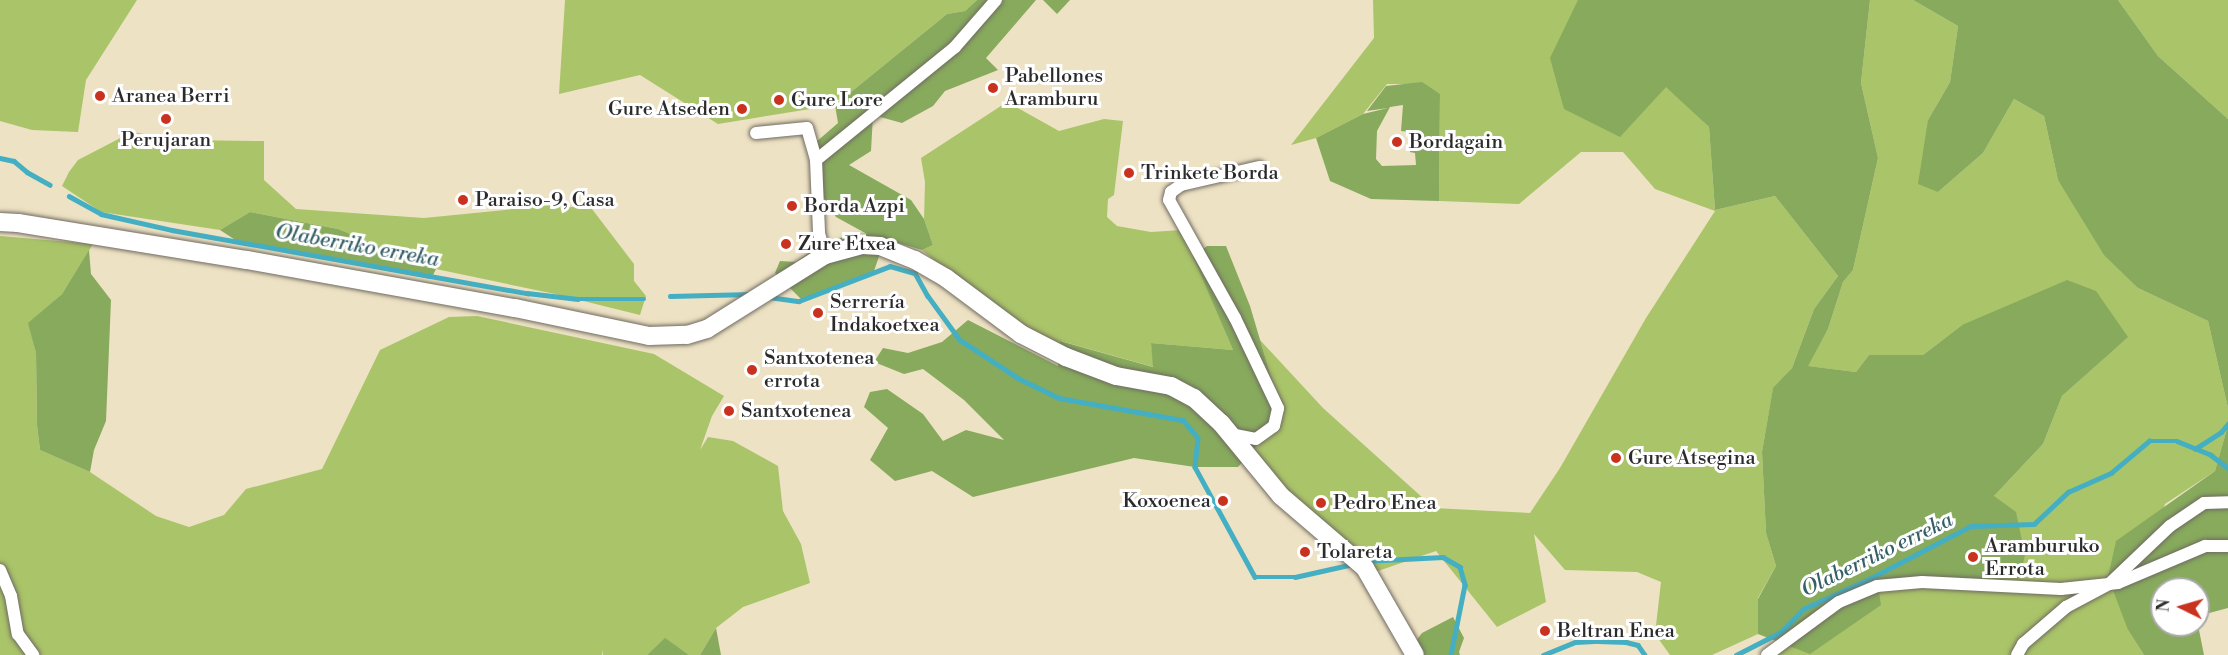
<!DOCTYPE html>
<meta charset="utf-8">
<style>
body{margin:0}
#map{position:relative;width:2228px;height:655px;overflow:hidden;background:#eee2c4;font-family:"Libre Bodoni",serif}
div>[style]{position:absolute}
.green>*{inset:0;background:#aac469}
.forest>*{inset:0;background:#87aa5d}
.stream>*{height:4.5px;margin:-2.25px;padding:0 2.25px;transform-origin:2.25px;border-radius:2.25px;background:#44afc3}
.roads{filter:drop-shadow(0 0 2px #6f6b61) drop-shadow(0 0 2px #6f6b61)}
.street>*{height:12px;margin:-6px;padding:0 6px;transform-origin:6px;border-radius:6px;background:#fff}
.secondary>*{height:18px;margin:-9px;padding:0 9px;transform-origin:9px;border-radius:9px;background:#fff}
.dots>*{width:16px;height:16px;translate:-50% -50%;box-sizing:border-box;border:3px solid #fff;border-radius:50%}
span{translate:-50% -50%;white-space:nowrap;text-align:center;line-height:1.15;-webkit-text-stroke:6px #fff;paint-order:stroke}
.poi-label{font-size:20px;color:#2b2b2b}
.left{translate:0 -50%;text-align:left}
.right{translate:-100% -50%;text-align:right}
.water-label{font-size:21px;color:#356068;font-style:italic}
.north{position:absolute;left:2150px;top:577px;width:60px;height:60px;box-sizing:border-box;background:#fff;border:2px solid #aaa;border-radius:50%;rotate:275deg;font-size:16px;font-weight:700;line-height:24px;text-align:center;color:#2b2b2b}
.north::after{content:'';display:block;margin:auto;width:21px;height:27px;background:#c8321e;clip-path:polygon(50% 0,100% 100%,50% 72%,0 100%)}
</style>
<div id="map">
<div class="green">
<i style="clip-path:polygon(0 0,137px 0,86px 80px,78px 132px,32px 130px,0 121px)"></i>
<i style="clip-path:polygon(565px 0,977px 0,965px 11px,947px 14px,835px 105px,718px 124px,640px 75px,559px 94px)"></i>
<i style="clip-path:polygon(1373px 0,1578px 0,1709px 127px,1715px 210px,1775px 196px,1838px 276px,1814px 309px,1792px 368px,1773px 389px,1762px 452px,1766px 533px,1776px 566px,1758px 598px,1758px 634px,1712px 655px,1670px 655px,1655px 634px,1661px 582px,1637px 572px,1565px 570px,1534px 534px,1546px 602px,1497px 627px,1436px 551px,1378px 571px,1276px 481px,1252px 452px,1283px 417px,1260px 340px,1323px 408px,1434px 508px,1530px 513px,1560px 468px,1646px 318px,1715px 211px,1655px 189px,1623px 152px,1581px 152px,1519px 204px,1439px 201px,1440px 94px,1419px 84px,1387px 84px,1363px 114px,1316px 138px,1291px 145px,1374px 38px)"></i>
<i style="clip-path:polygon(1870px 0,1913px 0,1958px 26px,1950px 82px,1928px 120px,1938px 192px,1983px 153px,2014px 99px,2044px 116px,2058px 180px,2138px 288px,2208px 321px,2228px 408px,2228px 425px,2215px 471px,2165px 504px,2128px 630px,2144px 655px,1770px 655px,1877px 586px,1994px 496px,2043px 444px,2062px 396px,2127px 337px,1962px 325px,1923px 355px,1869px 355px,1856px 372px,1807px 366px,1828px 329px,1843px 282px,1853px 270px,1878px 158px,1861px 83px)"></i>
<i style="clip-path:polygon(2118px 0,2228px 0,2228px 119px,2158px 56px)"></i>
<i style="clip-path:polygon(1007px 102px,1059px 131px,1104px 119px,1123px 121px,1114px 195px,1108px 199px,1107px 217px,1117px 226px,1151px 232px,1182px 230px,1233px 350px,1151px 343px,1154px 367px,1061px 341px,1060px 349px,965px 285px,922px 250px,933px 245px,924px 219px,925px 182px,921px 158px)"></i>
<i style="clip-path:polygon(132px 132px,180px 140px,264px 141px,264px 180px,296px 209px,424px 218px,554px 205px,592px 209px,634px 264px,634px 281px,646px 296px,640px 315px,555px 294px,436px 269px,338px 229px,250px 212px,220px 230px,101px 212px,62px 186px,69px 172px,78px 160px)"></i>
<i style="clip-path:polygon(0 236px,93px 244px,62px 294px,29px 323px,36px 353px,37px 425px,40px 450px,90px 472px,156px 516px,189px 527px,224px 515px,246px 489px,322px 469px,380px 350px,449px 317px,477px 316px,654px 354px,724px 396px,712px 416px,700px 450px,708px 437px,733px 441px,778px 466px,783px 511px,801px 544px,810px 583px,743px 607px,716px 628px,700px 655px,689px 655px,665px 639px,647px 655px,603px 655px,602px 650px,602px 655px,0 655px)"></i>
</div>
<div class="forest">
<i style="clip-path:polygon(977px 0,1036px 0,986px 58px,998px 70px,945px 91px,933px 106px,902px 123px,873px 115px,871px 151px,849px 165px,911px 200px,924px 219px,933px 245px,922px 250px,885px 239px,874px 271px,802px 300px,775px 273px,780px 261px,796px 262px,817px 247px,843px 237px,867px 234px,836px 217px,822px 195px,815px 143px,838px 123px,835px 105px,947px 14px,965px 11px)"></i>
<i style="clip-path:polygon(1043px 0,1070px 0,1057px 14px)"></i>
<i style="clip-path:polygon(1578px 0,1870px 0,1861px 83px,1878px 158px,1853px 270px,1843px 282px,1828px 329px,1808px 366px,1856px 372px,1869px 355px,1923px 355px,1962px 325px,2067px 280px,2096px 291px,2128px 337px,2062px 396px,2043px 444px,1994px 496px,2016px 512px,2025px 555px,2019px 579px,1878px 586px,1881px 605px,1810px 654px,1758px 634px,1758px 599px,1776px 566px,1766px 533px,1762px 452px,1773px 388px,1792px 368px,1814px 309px,1838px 276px,1775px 196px,1715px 210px,1709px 127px,1666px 87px,1620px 137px,1564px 109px,1550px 58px)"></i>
<i style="clip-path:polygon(1913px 0,2118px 0,2158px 56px,2228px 119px,2228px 408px,2208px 321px,2138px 288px,2104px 255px,2058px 180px,2044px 116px,2014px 99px,1983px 153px,1938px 192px,1918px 184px,1928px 120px,1950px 82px,1958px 26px)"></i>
<i style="clip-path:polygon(evenodd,1422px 82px,1440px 94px,1439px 201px,1371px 199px,1330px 181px,1316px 138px,1363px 114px,1388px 108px,1367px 111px,1386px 86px,1422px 82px,1403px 105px,1401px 131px,1411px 132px,1410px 152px,1415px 153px,1416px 165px,1382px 166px,1376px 159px,1377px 131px,1390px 107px,1403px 105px)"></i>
<i style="clip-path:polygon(250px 212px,338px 229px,436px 269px,431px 279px,240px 243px,220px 230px)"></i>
<i style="clip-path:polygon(1207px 246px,1226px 246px,1250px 306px,1283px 417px,1238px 467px,1195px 467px,1134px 458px,973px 497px,932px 471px,895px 481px,870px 460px,888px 428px,864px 407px,870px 392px,887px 389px,923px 414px,943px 441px,966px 430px,1004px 440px,964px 400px,923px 369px,904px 374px,874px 362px,883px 348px,908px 353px,942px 342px,968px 320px,1058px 366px,1060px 341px,1153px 367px,1151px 343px,1233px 350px,1193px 257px)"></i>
<i style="clip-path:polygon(89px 250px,91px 274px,111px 300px,106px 421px,94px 450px,90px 472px,40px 450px,37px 425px,36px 353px,28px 323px,62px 294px)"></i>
<i style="clip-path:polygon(2228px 425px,2228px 608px,2198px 616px,2198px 589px,2162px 589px,2162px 625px,2198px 625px,2204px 655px,2144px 655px,2128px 630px,2108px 577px,2116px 541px,2215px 471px)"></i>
<i style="clip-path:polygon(1453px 617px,1464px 638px,1459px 652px,1460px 655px,1405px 655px,1422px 633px)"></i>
<i style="clip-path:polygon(716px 628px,721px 655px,700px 655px)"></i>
<i style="clip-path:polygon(665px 638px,689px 655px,647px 655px)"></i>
</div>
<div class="stream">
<i style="left:0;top:158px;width:14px;rotate:12deg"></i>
<i style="left:14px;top:161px;width:17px;rotate:40deg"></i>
<i style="left:27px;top:172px;width:26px;rotate:29deg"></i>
<i style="left:69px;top:196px;width:37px;rotate:29deg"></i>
<i style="left:101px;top:214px;width:73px;rotate:12.7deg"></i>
<i style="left:172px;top:230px;width:361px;rotate:10.1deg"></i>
<i style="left:527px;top:293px;width:51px;rotate:6.7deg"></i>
<i style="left:578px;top:299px;width:66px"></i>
<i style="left:670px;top:296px;width:81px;rotate:-1.4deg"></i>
<i style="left:769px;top:297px;width:30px;rotate:8deg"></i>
<i style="left:799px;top:301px;width:97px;rotate:-21deg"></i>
<i style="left:890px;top:266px;width:26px;rotate:16deg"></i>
<i style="left:915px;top:273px;width:26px;rotate:61deg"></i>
<i style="left:928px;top:296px;width:54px;rotate:54deg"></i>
<i style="left:960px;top:340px;width:69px;rotate:33.2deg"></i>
<i style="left:1018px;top:378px;width:46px;rotate:26deg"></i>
<i style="left:1059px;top:398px;width:126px;rotate:10.1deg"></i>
<i style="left:1183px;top:420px;width:23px;rotate:50deg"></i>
<i style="left:1198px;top:438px;width:29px;rotate:96deg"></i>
<i style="left:1195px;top:467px;width:125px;rotate:61.4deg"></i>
<i style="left:1255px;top:577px;width:40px"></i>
<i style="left:1295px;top:577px;width:59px;rotate:-12.6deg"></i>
<i style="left:2195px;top:449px;width:31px;rotate:-33deg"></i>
<i style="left:2221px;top:432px;width:11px;rotate:-49deg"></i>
<i style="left:1364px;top:561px;width:79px;rotate:-2.9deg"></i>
<i style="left:1443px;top:557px;width:20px;rotate:30deg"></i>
<i style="left:1460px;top:567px;width:19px;rotate:74deg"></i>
<i style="left:1465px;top:585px;width:71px;rotate:101.3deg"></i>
<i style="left:1543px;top:655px;width:35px;rotate:-22deg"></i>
<i style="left:1576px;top:642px;width:22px;rotate:-3deg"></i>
<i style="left:1598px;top:641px;width:28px;rotate:2deg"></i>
<i style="left:1626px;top:642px;width:12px;rotate:14deg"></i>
<i style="left:1638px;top:645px;width:12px;rotate:55deg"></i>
<i style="left:1736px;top:655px;width:51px;rotate:-27.1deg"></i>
<i style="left:1781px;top:632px;width:32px;rotate:-46deg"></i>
<i style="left:1803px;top:609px;width:72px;rotate:-24.4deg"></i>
<i style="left:1869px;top:579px;width:115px;rotate:-27.5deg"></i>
<i style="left:1971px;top:526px;width:63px;rotate:-1.8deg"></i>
<i style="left:2034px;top:524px;width:47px;rotate:-43.3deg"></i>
<i style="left:2068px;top:492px;width:47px;rotate:-23.8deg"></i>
<i style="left:2111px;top:473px;width:50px;rotate:-40.1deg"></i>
<i style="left:2149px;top:441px;width:28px"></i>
<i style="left:2177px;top:441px;width:37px;rotate:22deg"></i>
<i style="left:2211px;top:455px;width:21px;rotate:37deg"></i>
</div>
<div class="roads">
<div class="street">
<i style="left:756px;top:133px;width:51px;rotate:-5.6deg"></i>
<i style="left:807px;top:128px;width:33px;rotate:74deg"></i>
<i style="left:816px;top:160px;width:73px;rotate:87.6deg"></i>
<i style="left:819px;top:233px;width:23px;rotate:75deg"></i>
<i style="left:816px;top:160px;width:179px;rotate:-39.1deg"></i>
<i style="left:955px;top:47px;width:62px;rotate:-48.9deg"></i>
<i style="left:1230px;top:434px;width:26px;rotate:11deg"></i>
<i style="left:1256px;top:439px;width:22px;rotate:-36deg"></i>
<i style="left:1274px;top:426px;width:18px;rotate:-77deg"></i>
<i style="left:1278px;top:408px;width:100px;rotate:-115.5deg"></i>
<i style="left:1235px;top:318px;width:135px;rotate:-119.2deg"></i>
<i style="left:1169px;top:200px;width:8px;rotate:-76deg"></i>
<i style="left:1171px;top:192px;width:12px;rotate:-35deg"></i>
<i style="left:1181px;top:185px;width:80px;rotate:-13deg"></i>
<i style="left:0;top:570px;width:28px;rotate:67deg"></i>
<i style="left:11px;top:596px;width:39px;rotate:80deg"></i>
<i style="left:18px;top:634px;width:26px;rotate:54deg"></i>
<i style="left:1767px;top:655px;width:89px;rotate:-36.4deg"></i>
<i style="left:1839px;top:602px;width:41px;rotate:-22.8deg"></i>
<i style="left:1877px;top:586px;width:45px;rotate:-5.1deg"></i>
<i style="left:1922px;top:582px;width:139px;rotate:2.9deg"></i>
<i style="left:2061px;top:589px;width:48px;rotate:-5.9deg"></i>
<i style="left:2109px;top:584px;width:9px;rotate:-6deg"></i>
<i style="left:2118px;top:583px;width:95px;rotate:-23deg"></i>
<i style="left:2205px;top:546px;width:23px"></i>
<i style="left:2017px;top:655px;width:13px;rotate:-61deg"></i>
<i style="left:2023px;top:644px;width:57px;rotate:-40.7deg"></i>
<i style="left:2066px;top:607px;width:49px;rotate:-28.1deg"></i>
<i style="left:2109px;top:584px;width:84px;rotate:-43.6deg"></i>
<i style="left:2170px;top:526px;width:41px;rotate:-34.1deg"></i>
<i style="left:2204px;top:503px;width:24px;rotate:-2deg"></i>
</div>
<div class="secondary">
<i style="left:0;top:222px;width:18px;rotate:3deg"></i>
<i style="left:18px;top:223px;width:232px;rotate:9.2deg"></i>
<i style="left:247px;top:260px;width:272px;rotate:10.2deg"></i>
<i style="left:515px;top:308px;width:137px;rotate:11.8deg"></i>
<i style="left:649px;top:336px;width:38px;rotate:-2deg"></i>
<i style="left:687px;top:335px;width:21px;rotate:-17deg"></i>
<i style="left:707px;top:329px;width:139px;rotate:-32.1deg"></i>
<i style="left:825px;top:255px;width:39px;rotate:-15deg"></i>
<i style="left:863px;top:245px;width:17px;rotate:3deg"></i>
<i style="left:880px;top:246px;width:38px;rotate:22deg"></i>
<i style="left:915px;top:260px;width:36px;rotate:30deg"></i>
<i style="left:946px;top:278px;width:94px;rotate:36.7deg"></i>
<i style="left:1021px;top:334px;width:51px;rotate:27.1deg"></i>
<i style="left:1066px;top:357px;width:53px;rotate:20.8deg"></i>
<i style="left:1116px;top:376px;width:56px;rotate:10.3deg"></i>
<i style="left:1171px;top:386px;width:26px;rotate:28deg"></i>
<i style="left:1194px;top:398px;width:37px;rotate:43deg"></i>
<i style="left:1221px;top:423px;width:94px;rotate:50.6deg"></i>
<i style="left:1281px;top:496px;width:111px;rotate:40.6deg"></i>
<i style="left:1365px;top:568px;width:100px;rotate:60.1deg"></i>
</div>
</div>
<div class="dots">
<i style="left:993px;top:88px;background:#c8321e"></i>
<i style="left:100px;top:96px;background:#c8321e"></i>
<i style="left:779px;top:100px;background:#c8321e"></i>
<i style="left:742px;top:109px;background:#c8321e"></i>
<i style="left:166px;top:119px;background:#c8321e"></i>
<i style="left:1397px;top:142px;background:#c8321e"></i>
<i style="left:1129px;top:173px;background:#c8321e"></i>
<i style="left:463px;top:200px;background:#c8321e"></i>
<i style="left:792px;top:206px;background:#c8321e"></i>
<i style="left:786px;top:244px;background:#c8321e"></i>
<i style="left:818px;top:313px;background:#c8321e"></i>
<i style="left:752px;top:370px;background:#c8321e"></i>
<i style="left:729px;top:411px;background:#c8321e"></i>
<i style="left:1616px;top:458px;background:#c8321e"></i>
<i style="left:1223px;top:501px;background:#c8321e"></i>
<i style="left:1321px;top:503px;background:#c8321e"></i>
<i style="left:1305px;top:552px;background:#c8321e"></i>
<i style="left:1973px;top:557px;background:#c8321e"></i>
<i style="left:1545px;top:631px;background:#c8321e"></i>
</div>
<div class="poi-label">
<span class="left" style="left:1005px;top:88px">Pabellones<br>Aramburu</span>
<span class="left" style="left:112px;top:96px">Aranea Berri</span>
<span class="left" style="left:791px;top:100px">Gure Lore</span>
<span class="right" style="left:730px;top:109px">Gure Atseden</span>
<span style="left:166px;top:140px">Perujaran</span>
<span class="left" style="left:1409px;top:142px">Bordagain</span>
<span class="left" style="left:1141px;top:173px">Trinkete Borda</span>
<span class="left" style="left:475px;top:200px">Paraiso-9, Casa</span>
<span class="left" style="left:804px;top:206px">Borda Azpi</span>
<span class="left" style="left:798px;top:244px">Zure Etxea</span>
<span class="left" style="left:830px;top:314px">Serrería<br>Indakoetxea</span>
<span class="left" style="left:764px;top:370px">Santxotenea<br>errota</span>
<span class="left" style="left:741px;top:411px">Santxotenea</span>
<span class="left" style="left:1628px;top:458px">Gure Atsegina</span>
<span class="right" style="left:1211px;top:501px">Koxoenea</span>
<span class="left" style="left:1333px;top:503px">Pedro Enea</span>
<span class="left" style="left:1985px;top:558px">Aramburuko<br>Errota</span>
<span class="left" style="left:1317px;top:552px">Tolareta</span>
<span class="left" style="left:1557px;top:631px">Beltran Enea</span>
</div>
<div class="water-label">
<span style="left:357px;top:246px;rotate:10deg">Olaberriko erreka</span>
<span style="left:1877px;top:555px;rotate:-26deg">Olaberriko erreka</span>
</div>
<div class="north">N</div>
</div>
